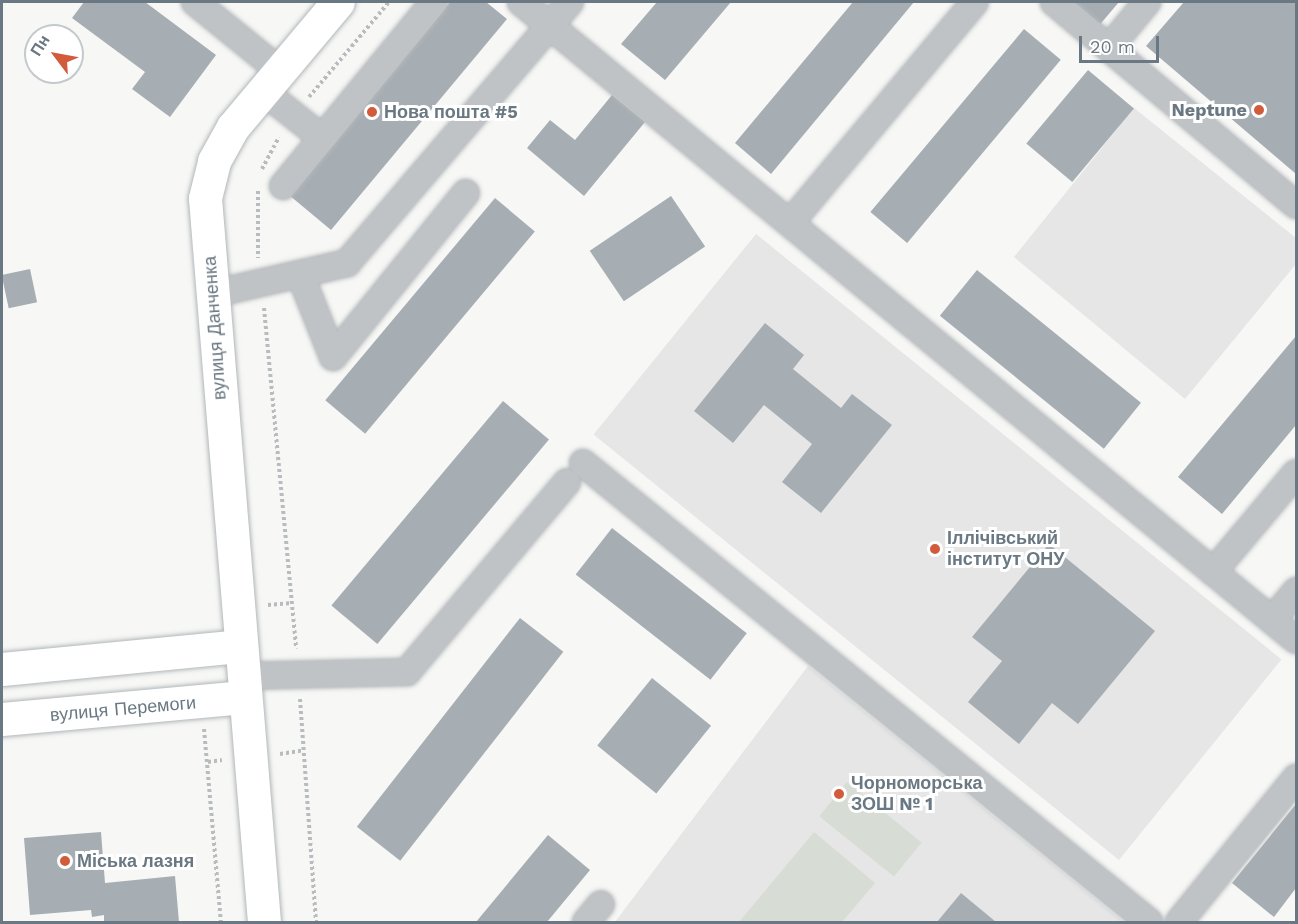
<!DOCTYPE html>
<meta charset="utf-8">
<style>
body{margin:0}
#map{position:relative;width:1298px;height:924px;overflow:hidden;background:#f7f7f5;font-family:"Work Sans",sans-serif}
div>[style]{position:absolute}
.built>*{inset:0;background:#e5e6e5;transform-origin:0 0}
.green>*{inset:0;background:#d7dcd4;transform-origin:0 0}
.building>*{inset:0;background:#a7aeb3;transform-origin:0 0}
.path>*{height:4px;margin-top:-2px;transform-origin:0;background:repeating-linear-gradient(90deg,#b9bcbe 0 3px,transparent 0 6px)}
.roads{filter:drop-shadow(0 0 2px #b2b7ba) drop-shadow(0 0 2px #b2b7ba)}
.minor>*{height:26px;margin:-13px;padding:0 13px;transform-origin:13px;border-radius:13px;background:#bfc3c6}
.major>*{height:33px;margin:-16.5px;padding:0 16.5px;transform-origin:16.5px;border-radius:16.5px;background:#fff}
.dots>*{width:16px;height:16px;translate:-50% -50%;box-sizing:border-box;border:3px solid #fff;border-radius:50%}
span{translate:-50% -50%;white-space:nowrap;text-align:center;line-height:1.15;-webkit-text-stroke:6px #fff;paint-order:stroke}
.poi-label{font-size:18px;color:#697882;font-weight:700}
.right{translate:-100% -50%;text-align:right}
.left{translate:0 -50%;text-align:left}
.street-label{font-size:18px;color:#697882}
.frame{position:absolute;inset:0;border:3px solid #697882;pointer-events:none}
.north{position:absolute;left:24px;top:24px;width:60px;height:60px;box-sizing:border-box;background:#fff;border:2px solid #c3c9cd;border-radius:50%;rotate:302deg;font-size:16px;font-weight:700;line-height:24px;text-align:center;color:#697882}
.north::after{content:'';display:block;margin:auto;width:21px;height:27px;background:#d15b3a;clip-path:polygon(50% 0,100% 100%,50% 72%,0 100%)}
.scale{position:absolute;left:1079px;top:36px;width:80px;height:27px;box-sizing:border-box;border:3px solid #697882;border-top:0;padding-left:8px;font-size:18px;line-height:21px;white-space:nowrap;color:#697882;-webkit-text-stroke:4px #fff;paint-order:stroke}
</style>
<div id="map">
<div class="built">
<i style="clip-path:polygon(1134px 108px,1296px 238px,1296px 264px,1185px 399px,1014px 257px)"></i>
<i style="left:756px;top:234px;width:676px;height:258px;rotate:39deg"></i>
<i style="clip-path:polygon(808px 666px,1124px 922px,615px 922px)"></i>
</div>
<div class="green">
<i style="left:847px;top:782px;width:96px;height:44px;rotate:39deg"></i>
<i style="clip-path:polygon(814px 832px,875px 883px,842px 922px,739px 922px)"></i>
</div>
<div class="building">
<i style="clip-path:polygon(84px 2px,145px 2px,216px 55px,170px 117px,132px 89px,145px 72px,72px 18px)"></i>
<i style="clip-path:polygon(450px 2px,486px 2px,507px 19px,331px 230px,289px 195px)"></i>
<i style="clip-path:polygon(657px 2px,731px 2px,665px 80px,621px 44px)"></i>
<i style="clip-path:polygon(853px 2px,914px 2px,771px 174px,735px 143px)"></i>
<i style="clip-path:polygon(1064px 2px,1119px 2px,1097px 28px)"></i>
<i style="clip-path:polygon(1184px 2px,1296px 2px,1296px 174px,1146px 46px)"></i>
<i style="left:1024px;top:29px;width:48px;height:239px;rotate:40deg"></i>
<i style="left:1088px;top:70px;width:60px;height:96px;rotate:40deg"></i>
<i style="clip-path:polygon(612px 95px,645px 122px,584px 196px,527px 148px,550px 120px,575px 140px)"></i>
<i style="left:671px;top:196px;width:61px;height:98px;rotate:56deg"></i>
<i style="left:495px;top:198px;width:52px;height:264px;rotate:40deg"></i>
<i style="left:30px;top:269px;width:34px;height:29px;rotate:78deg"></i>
<i style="left:977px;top:270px;width:211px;height:59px;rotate:39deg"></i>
<i style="clip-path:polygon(765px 323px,804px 355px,793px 369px,841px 408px,852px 394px,892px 425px,821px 513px,782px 482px,812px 444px,764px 405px,733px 443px,694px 411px)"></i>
<i style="clip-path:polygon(1296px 336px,1296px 425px,1222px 514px,1178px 477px)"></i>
<i style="left:503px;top:401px;width:60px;height:267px;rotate:40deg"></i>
<i style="left:612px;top:528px;width:171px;height:59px;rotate:38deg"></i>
<i style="clip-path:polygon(1049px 544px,1155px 631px,1078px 724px,1052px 703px,1019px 744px,968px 702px,1002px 661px,972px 637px)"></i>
<i style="left:520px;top:618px;width:55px;height:265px;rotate:38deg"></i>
<i style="left:652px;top:678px;width:76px;height:87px;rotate:39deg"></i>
<i style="clip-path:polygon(1296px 804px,1296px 888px,1274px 917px,1232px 883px)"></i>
<i style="clip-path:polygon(101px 832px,105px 883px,175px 876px,179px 922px,104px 922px,104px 915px,92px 917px,91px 910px,30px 915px,24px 838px)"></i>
<i style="clip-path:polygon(548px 835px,590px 870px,547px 922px,476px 922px)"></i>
<i style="clip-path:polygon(961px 893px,996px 922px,937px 922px)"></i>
</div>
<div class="path">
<i style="left:309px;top:97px;width:124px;rotate:-49.9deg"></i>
<i style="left:262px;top:169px;width:36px;rotate:-62deg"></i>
<i style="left:258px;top:191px;width:67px;rotate:90deg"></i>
<i style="left:264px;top:308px;width:342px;rotate:84.6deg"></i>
<i style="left:268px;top:605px;width:24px;rotate:-5deg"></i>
<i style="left:300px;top:699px;width:224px;rotate:85.9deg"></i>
<i style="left:204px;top:729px;width:194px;rotate:85deg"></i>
<i style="left:280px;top:754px;width:24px;rotate:-9deg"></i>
<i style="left:208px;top:762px;width:14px;rotate:-8deg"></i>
</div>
<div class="roads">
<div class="minor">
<i style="left:195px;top:2px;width:109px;rotate:39.1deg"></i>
<i style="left:521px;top:2px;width:1004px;rotate:39.46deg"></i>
<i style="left:1054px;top:2px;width:316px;rotate:40deg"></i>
<i style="left:1109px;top:48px;width:60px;rotate:-50.4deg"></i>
<i style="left:263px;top:91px;width:75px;rotate:38.5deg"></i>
<i style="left:283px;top:186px;width:238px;rotate:-50.6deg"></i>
<i style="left:790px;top:223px;width:288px;rotate:-50.1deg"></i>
<i style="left:300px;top:274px;width:89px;rotate:68.3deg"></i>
<i style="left:333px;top:357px;width:211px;rotate:-51deg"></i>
<i style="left:212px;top:294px;width:139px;rotate:-12.9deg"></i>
<i style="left:347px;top:263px;width:343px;rotate:-49.5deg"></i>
<i style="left:583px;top:463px;width:729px;rotate:39.04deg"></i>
<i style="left:1213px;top:572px;width:129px;rotate:-50deg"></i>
<i style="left:1272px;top:620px;width:38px;rotate:-50deg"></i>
<i style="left:242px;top:676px;width:165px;rotate:-1.4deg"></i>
<i style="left:407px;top:672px;width:248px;rotate:-49.9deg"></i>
<i style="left:586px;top:922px;width:23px;rotate:-50deg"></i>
<i style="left:1179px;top:922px;width:186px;rotate:-50.9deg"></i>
</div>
<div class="major">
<i style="left:2px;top:669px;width:238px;rotate:-5.5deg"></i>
<i style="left:2px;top:719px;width:243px;rotate:-5.2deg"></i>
<i style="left:264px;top:922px;width:726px;rotate:-94.66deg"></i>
<i style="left:205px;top:198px;width:38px;rotate:-76deg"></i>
<i style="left:214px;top:161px;width:39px;rotate:-61deg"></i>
<i style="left:233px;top:127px;width:163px;rotate:-50deg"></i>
</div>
</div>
<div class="dots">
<i style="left:1259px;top:110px;background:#d15b3a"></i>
<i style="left:372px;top:112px;background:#d15b3a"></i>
<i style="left:935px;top:549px;background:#d15b3a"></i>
<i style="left:839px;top:794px;background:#d15b3a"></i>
<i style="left:65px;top:861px;background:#d15b3a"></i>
</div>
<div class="poi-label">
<span class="right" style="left:1247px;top:110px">Neptune</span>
<span class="left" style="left:384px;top:112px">Нова пошта #5</span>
<span class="left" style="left:947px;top:549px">Іллічівський<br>інститут ОНУ</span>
<span class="left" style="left:851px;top:794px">Чорноморська<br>ЗОШ № 1</span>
<span class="left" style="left:77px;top:861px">Міська лазня</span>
</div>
<div class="street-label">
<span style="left:215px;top:328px;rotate:-94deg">вулиця Данченка</span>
<span style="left:123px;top:709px;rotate:-5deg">вулиця Перемоги</span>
</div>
<div class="frame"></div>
<div class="north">Пн</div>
<div class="scale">20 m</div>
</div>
